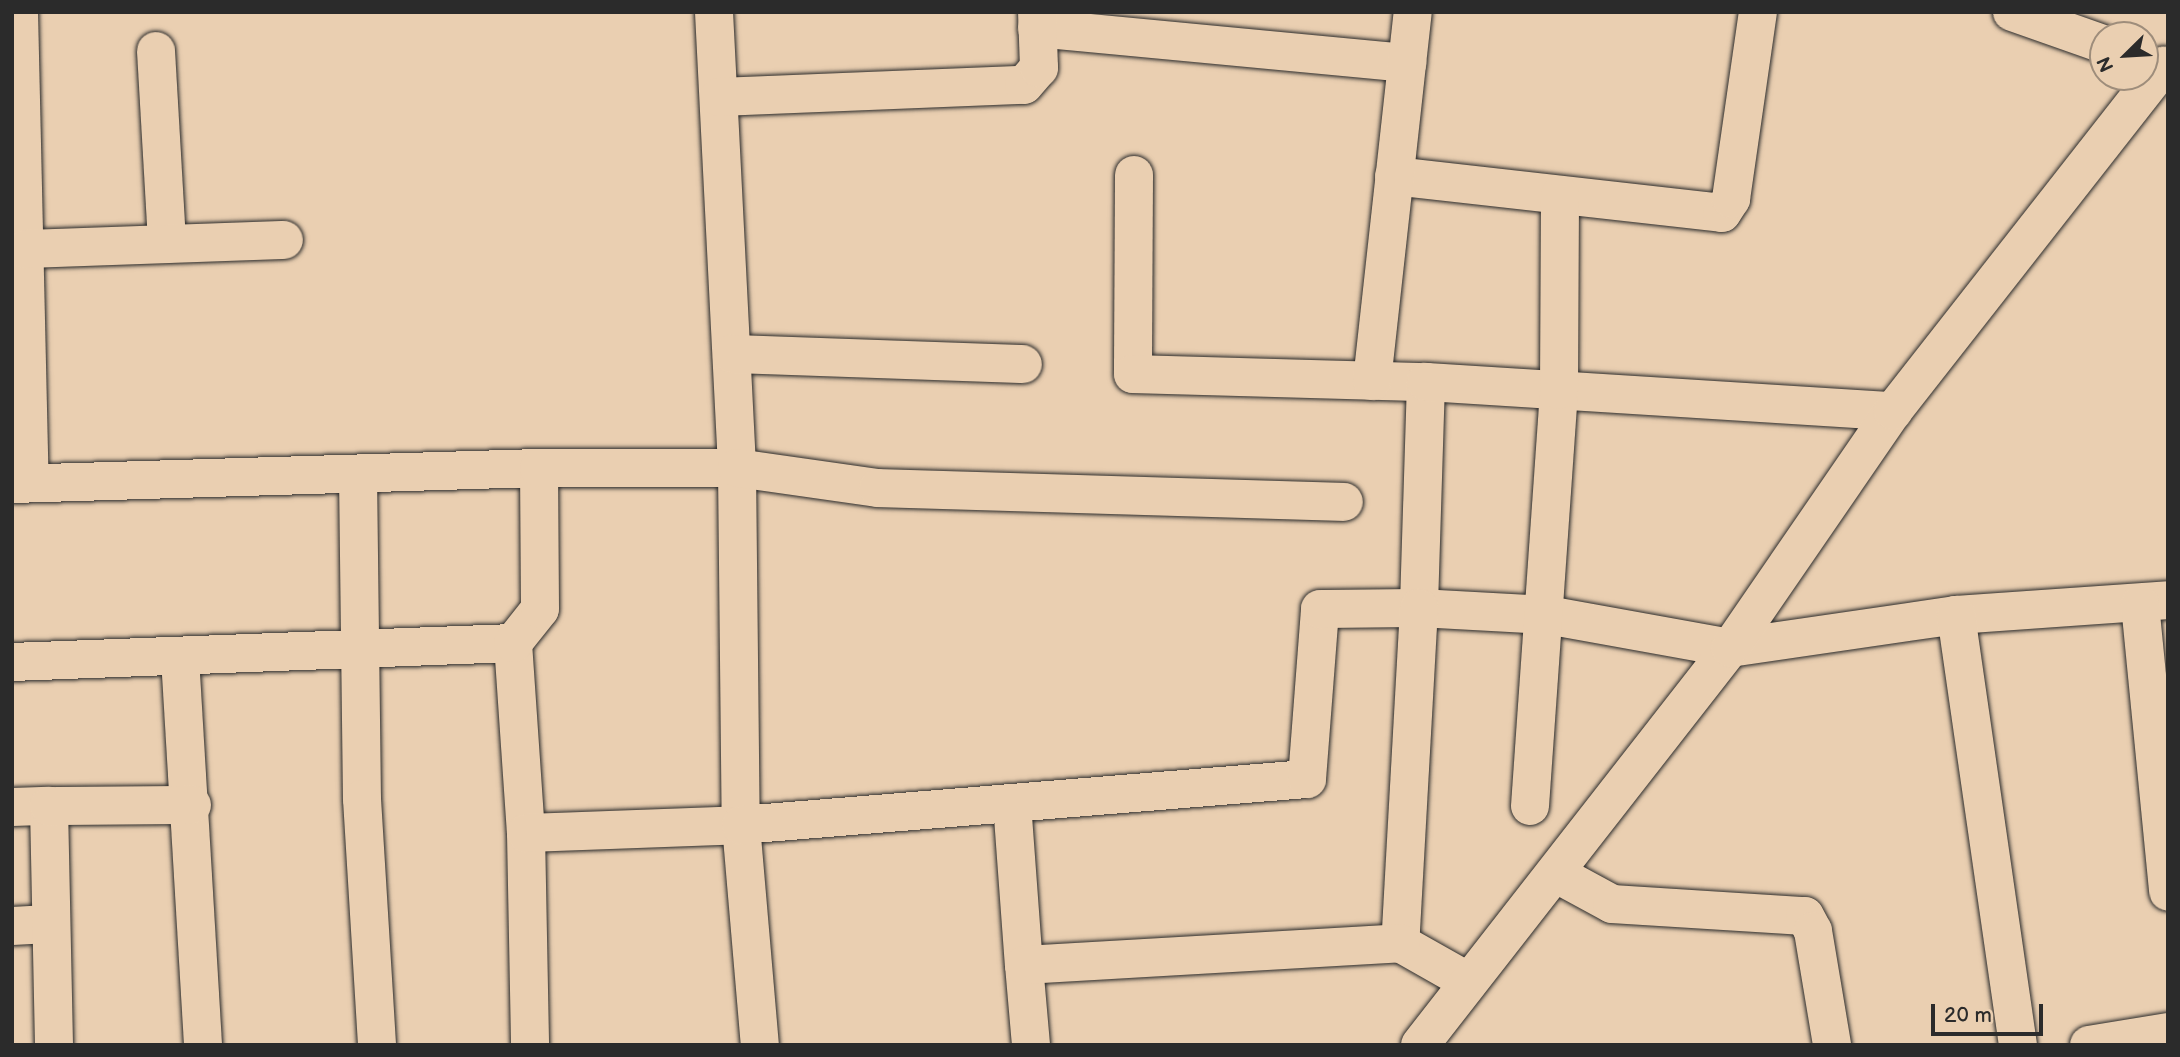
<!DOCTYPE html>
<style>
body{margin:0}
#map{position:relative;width:2180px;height:1057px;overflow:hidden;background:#eacfb1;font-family:"Balsamiq Sans",sans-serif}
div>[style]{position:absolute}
.roads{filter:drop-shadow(0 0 2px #2b2b2b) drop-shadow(0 0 2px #2b2b2b)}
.minor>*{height:38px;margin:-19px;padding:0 19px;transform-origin:19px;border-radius:19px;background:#eacfb1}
span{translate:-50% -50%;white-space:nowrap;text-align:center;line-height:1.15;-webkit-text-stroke:5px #eacfb1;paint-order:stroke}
.frame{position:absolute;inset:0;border:14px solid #2b2b2b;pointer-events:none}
.north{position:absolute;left:2089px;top:21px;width:70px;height:70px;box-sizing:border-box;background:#eacfb1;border:2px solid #9e8d7b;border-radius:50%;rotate:246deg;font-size:19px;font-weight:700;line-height:28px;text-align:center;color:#2b2b2b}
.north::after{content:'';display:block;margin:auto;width:24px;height:32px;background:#2b2b2b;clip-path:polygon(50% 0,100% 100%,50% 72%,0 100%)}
.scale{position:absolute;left:1931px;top:1004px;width:112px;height:32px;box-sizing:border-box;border:4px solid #2b2b2b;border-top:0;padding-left:9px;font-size:21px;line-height:24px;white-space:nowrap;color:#2b2b2b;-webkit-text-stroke:5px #eacfb1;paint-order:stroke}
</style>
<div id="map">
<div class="roads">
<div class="minor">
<i style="left:19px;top:12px;width:471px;rotate:88.7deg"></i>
<i style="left:714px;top:12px;width:457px;rotate:87.1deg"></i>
<i style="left:737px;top:468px;width:357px;rotate:89.4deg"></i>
<i style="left:741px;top:825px;width:221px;rotate:85.1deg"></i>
<i style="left:2012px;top:12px;width:96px;rotate:19.4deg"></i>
<i style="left:1037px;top:28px;width:372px;rotate:5.4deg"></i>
<i style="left:156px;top:51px;width:193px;rotate:86.7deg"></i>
<i style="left:719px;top:97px;width:305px;rotate:-2.3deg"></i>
<i style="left:1024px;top:85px;width:23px;rotate:-49deg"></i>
<i style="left:1039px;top:68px;width:56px;rotate:-92deg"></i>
<i style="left:1134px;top:175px;width:199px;rotate:90.3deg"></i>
<i style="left:1133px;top:374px;width:293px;rotate:1.6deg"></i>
<i style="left:1426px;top:382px;width:226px;rotate:91.8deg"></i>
<i style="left:1419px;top:608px;width:128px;rotate:3.1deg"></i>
<i style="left:1547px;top:615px;width:186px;rotate:10.2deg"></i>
<i style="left:1730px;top:648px;width:228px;rotate:-8.3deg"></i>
<i style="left:1956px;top:615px;width:213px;rotate:-4deg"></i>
<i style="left:1394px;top:176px;width:330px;rotate:6.4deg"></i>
<i style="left:1722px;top:213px;width:17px;rotate:-57deg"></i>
<i style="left:1731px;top:199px;width:189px;rotate:-81.8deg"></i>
<i style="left:25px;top:249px;width:259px;rotate:-2deg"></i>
<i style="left:732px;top:354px;width:291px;rotate:2deg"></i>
<i style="left:1372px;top:381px;width:371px;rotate:-83.7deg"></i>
<i style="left:1426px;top:382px;width:468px;rotate:3.6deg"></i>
<i style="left:358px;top:474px;width:325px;rotate:89.3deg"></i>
<i style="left:362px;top:799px;width:246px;rotate:86.5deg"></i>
<i style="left:12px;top:484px;width:527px;rotate:-1.74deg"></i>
<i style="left:2140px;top:604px;width:289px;rotate:84.4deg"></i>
<i style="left:1956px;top:615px;width:434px;rotate:81.8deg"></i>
<i style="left:513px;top:643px;width:190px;rotate:86.1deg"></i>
<i style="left:526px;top:833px;width:212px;rotate:88.9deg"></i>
<i style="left:180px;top:657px;width:389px;rotate:86.6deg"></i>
<i style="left:12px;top:662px;width:501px;rotate:-2.17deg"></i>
<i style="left:513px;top:643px;width:43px;rotate:-51.5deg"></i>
<i style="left:540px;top:609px;width:141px;rotate:-90.4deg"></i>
<i style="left:539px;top:468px;width:198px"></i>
<i style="left:737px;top:468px;width:142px;rotate:8.1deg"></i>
<i style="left:878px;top:488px;width:466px;rotate:1.7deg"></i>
<i style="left:1012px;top:803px;width:162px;rotate:85.8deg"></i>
<i style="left:1530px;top:806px;width:417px;rotate:-86deg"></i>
<i style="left:1559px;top:390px;width:195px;rotate:-89.7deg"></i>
<i style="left:12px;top:807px;width:37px;rotate:-2deg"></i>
<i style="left:526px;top:833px;width:215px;rotate:-2.1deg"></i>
<i style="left:741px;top:825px;width:568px;rotate:-4.65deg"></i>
<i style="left:1307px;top:779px;width:170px;rotate:-85.6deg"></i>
<i style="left:1320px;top:609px;width:99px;rotate:-0.6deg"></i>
<i style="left:1419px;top:608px;width:336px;rotate:93.2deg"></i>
<i style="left:1400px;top:943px;width:79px;rotate:29.5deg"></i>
<i style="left:1555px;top:873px;width:65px;rotate:28.5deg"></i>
<i style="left:1612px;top:904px;width:193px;rotate:3.6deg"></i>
<i style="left:1805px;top:916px;width:17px;rotate:62deg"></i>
<i style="left:1813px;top:931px;width:116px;rotate:80.5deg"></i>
<i style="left:12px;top:926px;width:37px;rotate:-3deg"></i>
<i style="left:54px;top:1045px;width:239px;rotate:-91.2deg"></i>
<i style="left:49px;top:806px;width:143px;rotate:-0.4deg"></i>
<i style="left:1031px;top:1045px;width:80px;rotate:-95deg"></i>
<i style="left:1024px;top:965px;width:377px;rotate:-3.3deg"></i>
<i style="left:1420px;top:1045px;width:504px;rotate:-52.02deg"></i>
<i style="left:1730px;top:648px;width:288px;rotate:-55.5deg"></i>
<i style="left:1893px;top:411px;width:439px;rotate:-51.9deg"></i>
<i style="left:2089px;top:1045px;width:80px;rotate:-9.3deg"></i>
</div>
</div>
<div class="frame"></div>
<div class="north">N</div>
<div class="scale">20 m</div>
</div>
